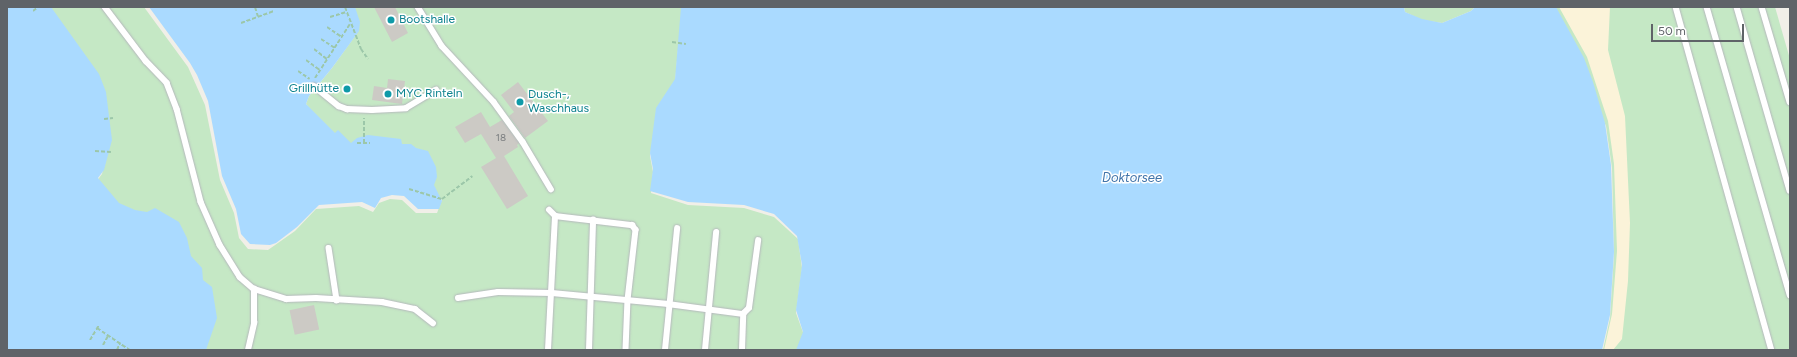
<!DOCTYPE html>
<meta charset="utf-8">
<style>
body{margin:0}
#map{position:relative;width:1797px;height:357px;overflow:hidden;background:#f1efe8;font-family:Figtree,sans-serif}
div>[style]{position:absolute}
.green>*{inset:0;background:#c5e8c5}
.sand>*{inset:0;background:#fbf3d9}
.water>*{inset:0;background:#aadaff}
.building>*{inset:0;background:#cccac5;transform-origin:0 0}
.path>*{height:2px;margin-top:-1px;transform-origin:0;background:repeating-linear-gradient(90deg,#9cc7a9 0 4px,transparent 0 6px)}
.roads{filter:drop-shadow(0 0 1px #b5b8bc) drop-shadow(0 0 1px #b5b8bc)}
.lane>*{height:5.5px;margin:-2.75px;padding:0 2.75px;transform-origin:2.75px;border-radius:2.75px;background:#fff}
.dots>*{width:11px;height:11px;translate:-50% -50%;box-sizing:border-box;border:2px solid #fff;border-radius:50%}
span{translate:-50% -50%;white-space:nowrap;text-align:center;line-height:1.15;-webkit-text-stroke:3px #fff;paint-order:stroke}
.number-label{font-size:10px;color:#7a7d7f}
.number-label span{-webkit-text-stroke-width:0}
.culture-label{font-size:12px;color:#0d838f}
.left{translate:0 -50%;text-align:left}
.right{translate:-100% -50%;text-align:right}
.water-label{font-size:13px;color:#4174aa;font-style:italic}
.frame{position:absolute;inset:0;border:8px solid #5f6368;pointer-events:none}
.scale{position:absolute;left:1651px;top:24px;width:93px;height:18px;box-sizing:border-box;border:2px solid #5f6368;border-top:0;padding-left:5px;font-size:12px;line-height:14px;white-space:nowrap;color:#5f6368;-webkit-text-stroke:3px #fff;paint-order:stroke}
</style>
<div id="map">
<div class="green">
<i style="clip-path:polygon(46px 7px,144px 7px,188px 67px,205px 105px,220px 180px,234px 213px,239px 238px,248px 249px,268px 250px,295px 231px,316px 209px,359px 206px,373px 212px,379px 203px,390px 199px,402px 200px,416px 213px,437px 213px,442px 200px,348px 147px,326px 130px,306px 104px,309px 96px,332px 68px,355px 36px,352px 7px,682px 7px,675px 82px,657px 111px,650px 156px,653px 172px,651px 193px,688px 205px,744px 208px,774px 217px,798px 239px,802px 268px,796px 313px,804px 335px,797px 350px,205px 350px,144px 216px,117px 207px,96px 182px,102px 174px,109px 144px)"></i>
<i style="clip-path:polygon(1404px 7px,1475px 7px,1471px 11px,1442px 23px,1422px 20px,1405px 12px)"></i>
<i style="clip-path:polygon(1554px 7px,1775px 7px,1790px 59px,1790px 350px,1603px 350px,1610px 318px,1614px 255px,1612px 168px,1606px 126px)"></i>
</div>
<div class="sand">
<i style="clip-path:polygon(1559px 7px,1610px 7px,1608px 50px,1625px 116px,1630px 223px,1628px 281px,1622px 339px,1613px 350px,1604px 350px,1612px 314px,1617px 251px,1614px 164px,1608px 121px,1587px 57px)"></i>
</div>
<div class="water">
<i style="clip-path:polygon(7px 7px,51px 7px,99px 74px,106px 92px,112px 140px,104px 170px,98px 178px,119px 203px,135px 210px,147px 212px,155px 208px,179px 222px,187px 238px,191px 256px,202px 268px,203px 280px,212px 287px,217px 318px,206px 350px,7px 350px)"></i>
<i style="clip-path:polygon(149px 7px,355px 7px,360px 22px,359px 31px,332px 68px,309px 96px,306px 104px,335px 133px,338px 130px,351px 143px,357px 138px,368px 135px,401px 139px,402px 144px,411px 144px,416px 148px,428px 151px,436px 167px,437px 177px,434px 185px,442px 201px,439px 209px,418px 209px,404px 196px,392px 195px,381px 198px,375px 208px,362px 202px,319px 205px,297px 227px,276px 243px,270px 245px,250px 244px,241px 234px,236px 209px,222px 176px,208px 101px,197px 75px,190px 63px)"></i>
<i style="clip-path:polygon(681px 7px,1404px 7px,1405px 12px,1422px 19px,1442px 23px,1471px 11px,1475px 7px,1556px 7px,1584px 58px,1593px 82px,1605px 123px,1611px 165px,1614px 252px,1610px 315px,1602px 350px,796px 350px,803px 332px,796px 310px,802px 265px,797px 236px,774px 214px,744px 205px,688px 202px,650px 191px,653px 169px,650px 153px,656px 108px,675px 79px)"></i>
</div>
<div class="building">
<i style="clip-path:polygon(374px 7px,395px 7px,408px 33px,392px 42px)"></i>
<i style="clip-path:polygon(388px 79px,405px 81px,402px 104px,372px 100px,374px 86px,387px 88px)"></i>
<i style="clip-path:polygon(518px 82px,548px 121px,525px 138px,509px 116px,514px 112px,501px 95px)"></i>
<i style="clip-path:polygon(481px 112px,490px 127px,502px 120px,519px 143px,517px 145px,518px 147px,504px 156px,528px 196px,507px 209px,481px 167px,496px 158px,481px 134px,465px 143px,455px 127px)"></i>
<i style="left:314px;top:305px;width:25px;height:25px;rotate:78deg"></i>
</div>
<div class="path">
<i style="left:255px;top:7px;width:10px;rotate:73deg"></i>
<i style="left:345px;top:7px;width:45px;rotate:69.1deg"></i>
<i style="left:361px;top:49px;width:12px;rotate:55deg"></i>
<i style="left:33px;top:11px;width:6px;rotate:-39deg"></i>
<i style="left:330px;top:17px;width:17px;rotate:-17deg"></i>
<i style="left:241px;top:23px;width:35px;rotate:-20deg"></i>
<i style="left:327px;top:27px;width:18px;rotate:34deg"></i>
<i style="left:321px;top:39px;width:17px;rotate:33deg"></i>
<i style="left:672px;top:42px;width:14px;rotate:8deg"></i>
<i style="left:314px;top:49px;width:16px;rotate:38deg"></i>
<i style="left:306px;top:60px;width:17px;rotate:36deg"></i>
<i style="left:298px;top:71px;width:14px;rotate:34deg"></i>
<i style="left:315px;top:78px;width:64px;rotate:-57.1deg"></i>
<i style="left:104px;top:119px;width:9px;rotate:-6deg"></i>
<i style="left:357px;top:143px;width:13px"></i>
<i style="left:364px;top:143px;width:25px;rotate:-90deg"></i>
<i style="left:95px;top:151px;width:16px;rotate:4deg"></i>
<i style="left:409px;top:189px;width:34px;rotate:17deg"></i>
<i style="left:442px;top:199px;width:38px;rotate:-37deg"></i>
<i style="left:97px;top:328px;width:40px;rotate:34deg"></i>
<i style="left:90px;top:340px;width:17px;rotate:-59deg"></i>
<i style="left:103px;top:345px;width:10px;rotate:-61deg"></i>
<i style="left:117px;top:350px;width:8px;rotate:-67deg"></i>
</div>
<div class="roads">
<div class="lane">
<i style="left:105px;top:7px;width:68px;rotate:52.8deg"></i>
<i style="left:146px;top:61px;width:30px;rotate:46deg"></i>
<i style="left:167px;top:83px;width:28px;rotate:69deg"></i>
<i style="left:177px;top:109px;width:96px;rotate:75.5deg"></i>
<i style="left:201px;top:202px;width:47px;rotate:66.2deg"></i>
<i style="left:220px;top:245px;width:38px;rotate:58deg"></i>
<i style="left:240px;top:277px;width:18px;rotate:41deg"></i>
<i style="left:254px;top:289px;width:34px;rotate:17deg"></i>
<i style="left:286px;top:299px;width:30px;rotate:-2deg"></i>
<i style="left:316px;top:298px;width:66px;rotate:3.5deg"></i>
<i style="left:382px;top:302px;width:34px;rotate:12deg"></i>
<i style="left:415px;top:309px;width:23px;rotate:38deg"></i>
<i style="left:418px;top:7px;width:46px;rotate:58.4deg"></i>
<i style="left:442px;top:46px;width:76px;rotate:47.1deg"></i>
<i style="left:494px;top:102px;width:49px;rotate:54.1deg"></i>
<i style="left:523px;top:142px;width:55px;rotate:59.2deg"></i>
<i style="left:1676px;top:7px;width:356px;rotate:74.4deg"></i>
<i style="left:1707px;top:7px;width:300px;rotate:73.9deg"></i>
<i style="left:1737px;top:7px;width:191px;rotate:73.9deg"></i>
<i style="left:1762px;top:7px;width:99px;rotate:73.6deg"></i>
<i style="left:314px;top:86px;width:32px;rotate:39deg"></i>
<i style="left:339px;top:106px;width:9px;rotate:21deg"></i>
<i style="left:347px;top:109px;width:25px;rotate:2deg"></i>
<i style="left:372px;top:110px;width:34px;rotate:-3deg"></i>
<i style="left:406px;top:108px;width:35px;rotate:-31deg"></i>
<i style="left:555px;top:216px;width:78px;rotate:6.7deg"></i>
<i style="left:632px;top:225px;width:6px;rotate:51deg"></i>
<i style="left:636px;top:230px;width:70px;rotate:96.5deg"></i>
<i style="left:628px;top:300px;width:50px;rotate:92.3deg"></i>
<i style="left:329px;top:248px;width:53px;rotate:81.3deg"></i>
<i style="left:458px;top:298px;width:40px;rotate:-8.5deg"></i>
<i style="left:498px;top:292px;width:54px;rotate:1.1deg"></i>
<i style="left:552px;top:293px;width:117px;rotate:5.4deg"></i>
<i style="left:668px;top:304px;width:76px;rotate:7.6deg"></i>
<i style="left:248px;top:350px;width:28px;rotate:-77deg"></i>
<i style="left:254px;top:323px;width:34px;rotate:-90deg"></i>
<i style="left:548px;top:350px;width:134px;rotate:-87deg"></i>
<i style="left:555px;top:216px;width:8px;rotate:-135deg"></i>
<i style="left:589px;top:350px;width:130px;rotate:-88.2deg"></i>
<i style="left:665px;top:350px;width:122px;rotate:-84.3deg"></i>
<i style="left:705px;top:350px;width:118px;rotate:-84.6deg"></i>
<i style="left:742px;top:350px;width:36px;rotate:-88deg"></i>
<i style="left:743px;top:314px;width:8px;rotate:-45deg"></i>
<i style="left:749px;top:308px;width:68px;rotate:-82.3deg"></i>
</div>
</div>
<div class="dots">
<i style="left:391px;top:20px;background:#0f9aa8"></i>
<i style="left:347px;top:89px;background:#0f9aa8"></i>
<i style="left:388px;top:94px;background:#0f9aa8"></i>
<i style="left:520px;top:102px;background:#0f9aa8"></i>
</div>
<div class="number-label">
<span style="left:501px;top:138px">18</span>
</div>
<div class="culture-label">
<span class="left" style="left:399px;top:20px">Bootshalle</span>
<span class="right" style="left:339px;top:89px">Grillhütte</span>
<span class="left" style="left:396px;top:94px">MYC Rinteln</span>
<span class="left" style="left:528px;top:102px">Dusch-,<br>Waschhaus</span>
</div>
<div class="water-label">
<span style="left:1132px;top:178px">Doktorsee</span>
</div>
<div class="frame"></div>
<div class="scale">50 m</div>
</div>
